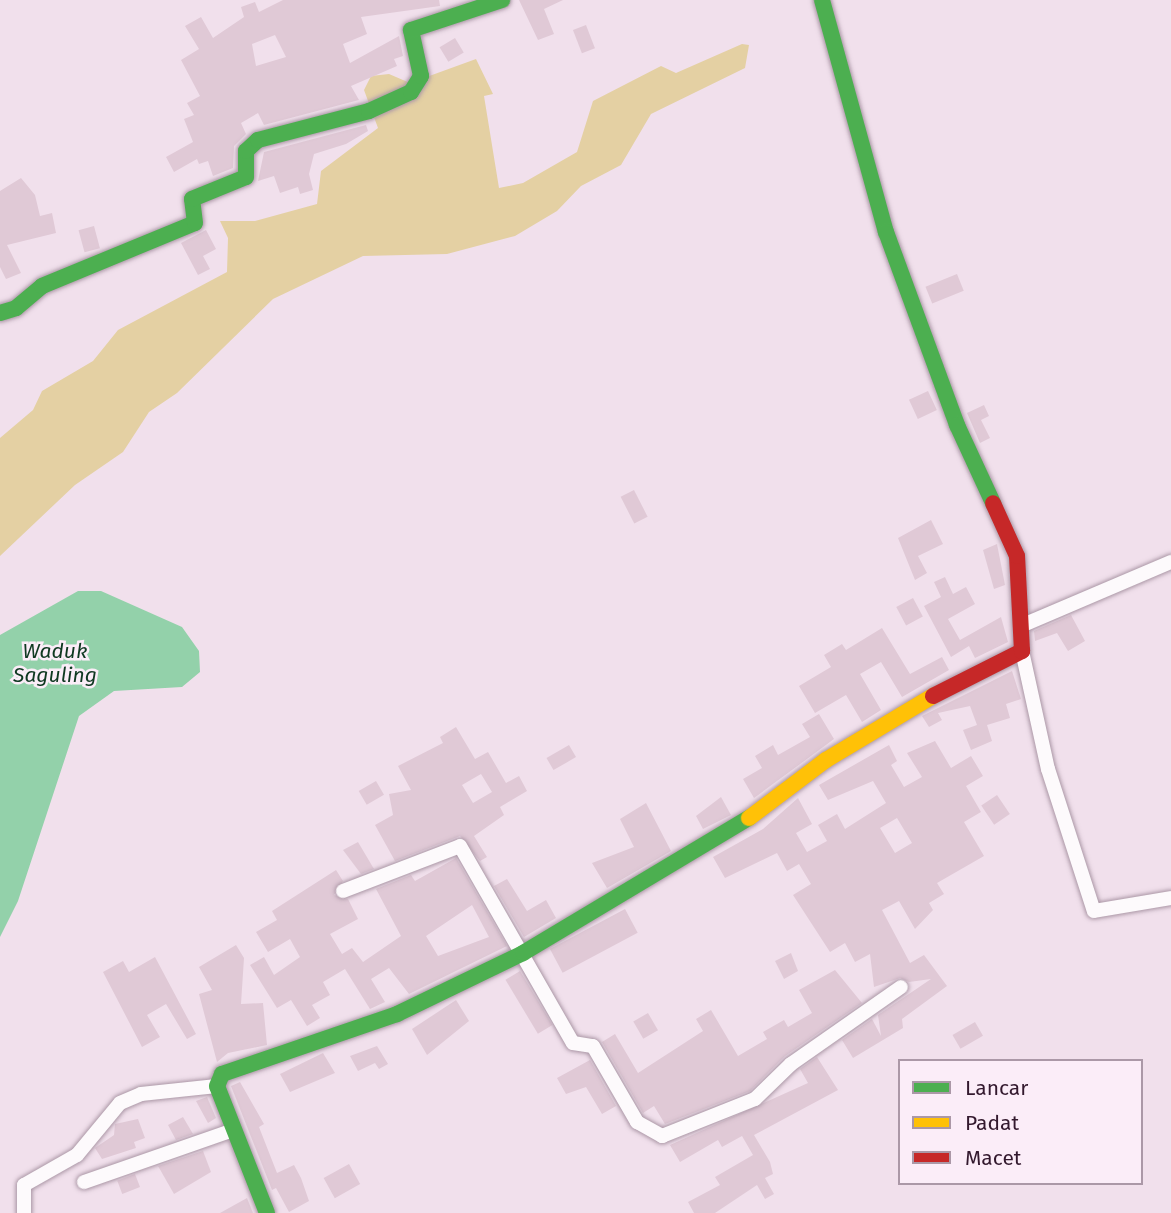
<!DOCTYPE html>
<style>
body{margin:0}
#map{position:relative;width:1171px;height:1213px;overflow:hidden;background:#f1e0ec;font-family:"Fira Sans",sans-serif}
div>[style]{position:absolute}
.green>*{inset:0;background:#e4d0a3}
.water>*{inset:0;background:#93d1aa}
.building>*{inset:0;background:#e0c9d6;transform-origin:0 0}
.roads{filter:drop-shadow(0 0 2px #ab97a6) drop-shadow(0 0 2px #ab97a6)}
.street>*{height:14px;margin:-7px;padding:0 7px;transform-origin:7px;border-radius:7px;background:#fdfafc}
.fast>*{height:16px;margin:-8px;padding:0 8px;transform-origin:8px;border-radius:8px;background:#4caf50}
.slow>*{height:16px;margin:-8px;padding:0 8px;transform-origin:8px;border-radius:8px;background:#ffc107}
.jam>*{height:16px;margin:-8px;padding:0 8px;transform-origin:8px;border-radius:8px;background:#c62828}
span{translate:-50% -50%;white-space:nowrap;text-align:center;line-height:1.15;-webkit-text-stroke:5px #fbedf8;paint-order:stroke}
.water-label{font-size:21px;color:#0f3921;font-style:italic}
.legend{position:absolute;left:898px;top:1059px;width:245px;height:126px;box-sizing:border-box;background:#fbedf8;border:2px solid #ab98a7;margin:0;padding:9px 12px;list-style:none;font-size:21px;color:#33192e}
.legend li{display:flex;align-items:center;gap:14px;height:35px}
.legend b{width:35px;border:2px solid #ab98a7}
</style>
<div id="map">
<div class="green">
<i style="clip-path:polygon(742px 44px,749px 45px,745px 68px,651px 114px,621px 165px,581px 186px,557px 211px,515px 236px,447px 254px,363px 256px,273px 299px,177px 393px,149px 412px,123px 452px,75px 485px,0 556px,0 438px,33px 410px,42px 391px,93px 361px,118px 330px,227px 272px,228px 238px,220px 221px,255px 221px,317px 204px,321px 171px,378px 128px,364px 90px,371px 76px,389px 74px,410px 83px,476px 59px,493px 94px,484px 96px,499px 188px,523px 183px,577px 152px,593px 101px,661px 66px,676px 73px)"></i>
</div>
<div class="water">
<i style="clip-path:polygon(78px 591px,101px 591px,182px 627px,199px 651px,200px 672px,182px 687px,114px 691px,79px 716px,18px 901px,0 937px,0 635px)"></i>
</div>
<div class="building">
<i style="clip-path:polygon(evenodd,283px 0,439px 0,440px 6px,361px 17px,367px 34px,343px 44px,350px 63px,399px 36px,403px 56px,394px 59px,397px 66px,351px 86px,359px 100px,264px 125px,258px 113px,241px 123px,246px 134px,234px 146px,233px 168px,213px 176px,208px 161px,199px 164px,197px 159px,174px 172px,166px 157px,193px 142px,184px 119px,194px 115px,187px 103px,200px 96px,181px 60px,199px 49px,185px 26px,201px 17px,213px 38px,244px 17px,241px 7px,255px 2px,259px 12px,283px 0,275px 35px,286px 57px,256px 66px,252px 44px,275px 35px)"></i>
<i style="clip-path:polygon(519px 0,563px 0,544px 9px,554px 34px,538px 40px)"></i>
<i style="left:586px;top:25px;width:25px;height:14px;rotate:69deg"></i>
<i style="left:455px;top:38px;width:17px;height:18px;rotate:59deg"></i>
<i style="clip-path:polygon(366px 125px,368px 131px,346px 144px,314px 154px,309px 174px,313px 190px,300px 194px,298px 187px,280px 193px,274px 176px,258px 181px,264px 152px)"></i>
<i style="clip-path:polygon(21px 178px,35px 195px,40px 216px,52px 213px,56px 233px,7px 245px,21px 273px,6px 279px,0 267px,0 191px)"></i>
<i style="left:94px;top:226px;width:23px;height:16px;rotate:75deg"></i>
<i style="clip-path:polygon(206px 230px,216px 249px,203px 256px,210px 269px,198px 275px,181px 243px)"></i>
<i style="left:957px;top:274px;width:18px;height:34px;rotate:68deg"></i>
<i style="left:928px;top:391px;width:21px;height:21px;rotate:65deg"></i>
<i style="clip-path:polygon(984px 405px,989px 416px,981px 420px,990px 438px,980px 443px,967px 413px)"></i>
<i style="left:634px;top:490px;width:30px;height:15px;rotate:63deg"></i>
<i style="clip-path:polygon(931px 520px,943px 544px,918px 556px,927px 573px,915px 580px,898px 538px)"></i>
<i style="clip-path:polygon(997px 544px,1005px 585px,994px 589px,983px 550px)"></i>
<i style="clip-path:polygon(945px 577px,953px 594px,966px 587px,975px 604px,948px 619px,960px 640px,1001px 617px,1008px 642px,975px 658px,969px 646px,951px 657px,924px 606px,941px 597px,934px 582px)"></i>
<i style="left:913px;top:598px;width:21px;height:19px;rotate:62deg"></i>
<i style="clip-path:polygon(1071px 615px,1085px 641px,1068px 651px,1057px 633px,1035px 641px,1034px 631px)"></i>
<i style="clip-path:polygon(882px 628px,910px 674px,942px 657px,949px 670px,902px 697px,881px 662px,860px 674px,881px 710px,862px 722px,846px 695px,815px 713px,799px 686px,831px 667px,824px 655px,842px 644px,846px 650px)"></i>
<i style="clip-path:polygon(1012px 671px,1021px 699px,1006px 704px,1010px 718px,987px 725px,992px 741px,971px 750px,963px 730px,977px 725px,970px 706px,938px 713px,942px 720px,929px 727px,922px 716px)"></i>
<i style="clip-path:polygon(819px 714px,834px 739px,754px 798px,743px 779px,762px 768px,755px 756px,773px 745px,778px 755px,810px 737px,802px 724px)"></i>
<i style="clip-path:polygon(evenodd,456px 727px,475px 759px,488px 752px,506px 783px,519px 776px,527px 791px,500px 807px,504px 815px,474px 836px,487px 857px,480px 861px,460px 836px,395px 861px,375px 825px,393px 815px,389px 794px,411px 790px,398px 766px,443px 743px,440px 737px,456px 727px,481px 774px,492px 792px,473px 803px,462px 785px,481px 774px)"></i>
<i style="clip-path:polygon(evenodd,935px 741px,951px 768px,971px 756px,983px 776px,966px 786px,981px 812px,964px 822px,984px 856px,937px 883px,944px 894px,929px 903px,933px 910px,915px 929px,899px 901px,882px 910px,910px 963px,924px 955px,947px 986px,902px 1019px,903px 1028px,853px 1058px,842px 1040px,872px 1019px,881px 1036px,878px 1015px,931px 979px,909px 982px,900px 978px,874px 987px,870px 954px,855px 962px,845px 943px,830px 952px,793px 895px,811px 884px,799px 864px,787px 871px,777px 853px,725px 878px,713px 857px,763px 829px,798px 798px,812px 824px,796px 833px,807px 852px,827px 841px,818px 825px,837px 814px,845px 829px,886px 803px,873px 781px,828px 800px,819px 785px,889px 745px,897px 761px,891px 765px,904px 787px,922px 777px,907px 753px,935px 741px,897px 818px,912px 843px,895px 853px,880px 828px,897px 818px)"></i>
<i style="left:569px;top:745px;width:14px;height:26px;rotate:60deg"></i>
<i style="left:376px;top:781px;width:16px;height:20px;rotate:60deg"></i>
<i style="left:997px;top:795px;width:23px;height:19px;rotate:56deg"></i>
<i style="clip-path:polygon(721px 797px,731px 815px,703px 829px,696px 816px)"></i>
<i style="clip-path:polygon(646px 803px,671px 851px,607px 888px,592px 863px,634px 847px,620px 819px)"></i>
<i style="clip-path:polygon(358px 842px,374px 869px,361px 874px,343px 850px)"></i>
<i style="clip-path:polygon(evenodd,456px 858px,507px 946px,409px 994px,389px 968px,371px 979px,385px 1002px,370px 1009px,345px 969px,323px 982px,330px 995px,312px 1005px,320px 1018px,307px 1026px,291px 1000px,277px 1008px,250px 965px,264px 957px,274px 975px,300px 957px,290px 939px,268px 952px,256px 932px,277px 920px,272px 911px,336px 870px,343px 881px,334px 895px,348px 899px,358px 919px,330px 934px,342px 954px,352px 948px,363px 962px,401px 936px,376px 889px,411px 875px,415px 881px,456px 858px,472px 905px,489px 937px,438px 956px,426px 936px,472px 905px)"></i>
<i style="clip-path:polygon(507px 879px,527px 911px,546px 900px,556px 918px,524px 937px,494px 886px)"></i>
<i style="left:625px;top:909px;width:27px;height:85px;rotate:62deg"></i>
<i style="clip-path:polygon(236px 945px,244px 958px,241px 1004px,263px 1003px,267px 1045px,228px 1053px,217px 1062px,199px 994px,212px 990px,199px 967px)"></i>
<i style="clip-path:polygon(791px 953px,798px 971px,784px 979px,775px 961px)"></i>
<i style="clip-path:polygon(155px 957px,196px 1034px,187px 1039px,166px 1004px,147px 1015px,160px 1037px,142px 1047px,103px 972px,123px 961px,129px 972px)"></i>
<i style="clip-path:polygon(835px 970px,862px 1003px,785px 1056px,750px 1091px,665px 1124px,654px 1106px,643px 1113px,602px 1042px,615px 1034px,638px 1073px,703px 1031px,696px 1019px,711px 1010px,738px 1056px,767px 1039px,763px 1032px,784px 1020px,788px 1027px,812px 1013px,799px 990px)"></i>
<i style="left:520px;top:971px;width:63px;height:17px;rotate:59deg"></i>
<i style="clip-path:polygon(456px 1000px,469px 1021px,427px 1055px,412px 1029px)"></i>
<i style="left:648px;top:1013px;width:20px;height:17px;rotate:60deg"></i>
<i style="left:975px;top:1022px;width:16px;height:26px;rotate:60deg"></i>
<i style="clip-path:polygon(377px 1046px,388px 1064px,379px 1069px,375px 1063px,358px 1071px,350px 1056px)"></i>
<i style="clip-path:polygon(323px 1053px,335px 1073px,290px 1092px,280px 1074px)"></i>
<i style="clip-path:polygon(817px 1057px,838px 1090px,754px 1135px,770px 1162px,773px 1174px,765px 1178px,774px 1194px,765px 1199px,757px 1185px,715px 1213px,694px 1213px,688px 1202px,720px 1185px,715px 1177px,753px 1155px,742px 1136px,722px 1147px,718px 1140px,680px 1162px,670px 1145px,808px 1083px,800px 1069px)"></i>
<i style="clip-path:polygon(590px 1060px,616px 1106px,602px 1114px,586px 1087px,566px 1094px,557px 1078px)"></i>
<i style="clip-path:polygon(240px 1082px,264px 1124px,259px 1127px,277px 1173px,294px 1165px,301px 1178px,309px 1201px,289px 1212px,276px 1188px,272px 1190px,231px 1086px)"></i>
<i style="clip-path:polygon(207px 1097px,216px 1118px,208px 1123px,196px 1101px)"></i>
<i style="clip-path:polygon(183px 1117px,193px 1134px,176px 1140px,168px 1125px)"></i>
<i style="clip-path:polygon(138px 1119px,145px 1138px,134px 1142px,136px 1148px,102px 1159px,95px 1148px,114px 1135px,115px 1124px)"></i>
<i style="clip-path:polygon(203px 1151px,211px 1172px,174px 1194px,158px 1166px)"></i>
<i style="left:349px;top:1164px;width:23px;height:29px;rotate:61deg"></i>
<i style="left:135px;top:1174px;width:14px;height:19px;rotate:69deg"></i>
<i style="clip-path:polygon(247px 1198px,253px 1213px,220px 1213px)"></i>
</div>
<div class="roads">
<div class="street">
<i style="left:1023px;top:625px;width:161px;rotate:-23.1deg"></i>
<i style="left:1022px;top:651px;width:121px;rotate:77.6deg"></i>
<i style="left:1048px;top:769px;width:149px;rotate:72.1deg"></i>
<i style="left:1094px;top:911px;width:78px;rotate:-9.6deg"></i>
<i style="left:343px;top:891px;width:125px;rotate:-21deg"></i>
<i style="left:460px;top:846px;width:227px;rotate:60.2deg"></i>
<i style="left:573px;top:1043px;width:20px;rotate:9deg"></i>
<i style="left:593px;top:1046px;width:88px;rotate:59.9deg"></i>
<i style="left:637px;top:1122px;width:29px;rotate:29deg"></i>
<i style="left:662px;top:1136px;width:100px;rotate:-21.7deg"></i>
<i style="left:755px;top:1099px;width:50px;rotate:-44.2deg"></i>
<i style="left:791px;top:1064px;width:134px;rotate:-35deg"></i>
<i style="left:84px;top:1182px;width:158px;rotate:-19.2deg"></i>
<i style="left:24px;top:1213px;width:28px;rotate:-90deg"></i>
<i style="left:24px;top:1185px;width:61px;rotate:-29.5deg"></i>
<i style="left:77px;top:1155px;width:67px;rotate:-50.4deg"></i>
<i style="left:120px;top:1103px;width:23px;rotate:-23deg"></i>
<i style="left:141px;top:1094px;width:76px;rotate:-6deg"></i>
</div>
<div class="fast">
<i style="left:822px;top:0;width:241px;rotate:74.6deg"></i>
<i style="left:886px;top:232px;width:206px;rotate:69.8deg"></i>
<i style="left:957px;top:425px;width:86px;rotate:65.2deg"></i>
<i style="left:0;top:313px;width:17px;rotate:-17deg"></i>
<i style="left:16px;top:308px;width:34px;rotate:-40deg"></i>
<i style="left:42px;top:286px;width:165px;rotate:-22.4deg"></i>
<i style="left:195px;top:223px;width:24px;rotate:-97deg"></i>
<i style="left:192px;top:199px;width:58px;rotate:-22.2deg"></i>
<i style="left:246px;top:177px;width:26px;rotate:-90deg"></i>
<i style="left:246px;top:151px;width:16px;rotate:-43deg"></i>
<i style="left:258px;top:140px;width:115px;rotate:-14.6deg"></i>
<i style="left:369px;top:111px;width:46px;rotate:-24.3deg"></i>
<i style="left:411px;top:92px;width:19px;rotate:-58deg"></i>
<i style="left:421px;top:76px;width:47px;rotate:-102.3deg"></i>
<i style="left:411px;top:30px;width:96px;rotate:-18.2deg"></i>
<i style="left:267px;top:1213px;width:136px;rotate:-111.5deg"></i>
<i style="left:217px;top:1086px;width:13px;rotate:-67deg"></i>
<i style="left:222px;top:1074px;width:185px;rotate:-18.9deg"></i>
<i style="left:397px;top:1014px;width:140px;rotate:-25.8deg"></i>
<i style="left:523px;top:953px;width:263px;rotate:-30.9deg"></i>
</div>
<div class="slow">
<i style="left:749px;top:818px;width:96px;rotate:-37deg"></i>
<i style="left:826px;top:760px;width:125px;rotate:-30.9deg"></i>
</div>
<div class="jam">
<i style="left:933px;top:696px;width:100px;rotate:-26.8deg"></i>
<i style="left:1022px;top:651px;width:95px;rotate:-93deg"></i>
<i style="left:1017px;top:556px;width:58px;rotate:-114.4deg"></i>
</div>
</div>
<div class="water-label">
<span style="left:55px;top:663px">Waduk<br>Saguling</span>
</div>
<ul class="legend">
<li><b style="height:9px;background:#4caf50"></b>Lancar</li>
<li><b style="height:9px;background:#ffc107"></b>Padat</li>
<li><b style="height:9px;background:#c62828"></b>Macet</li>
</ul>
</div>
